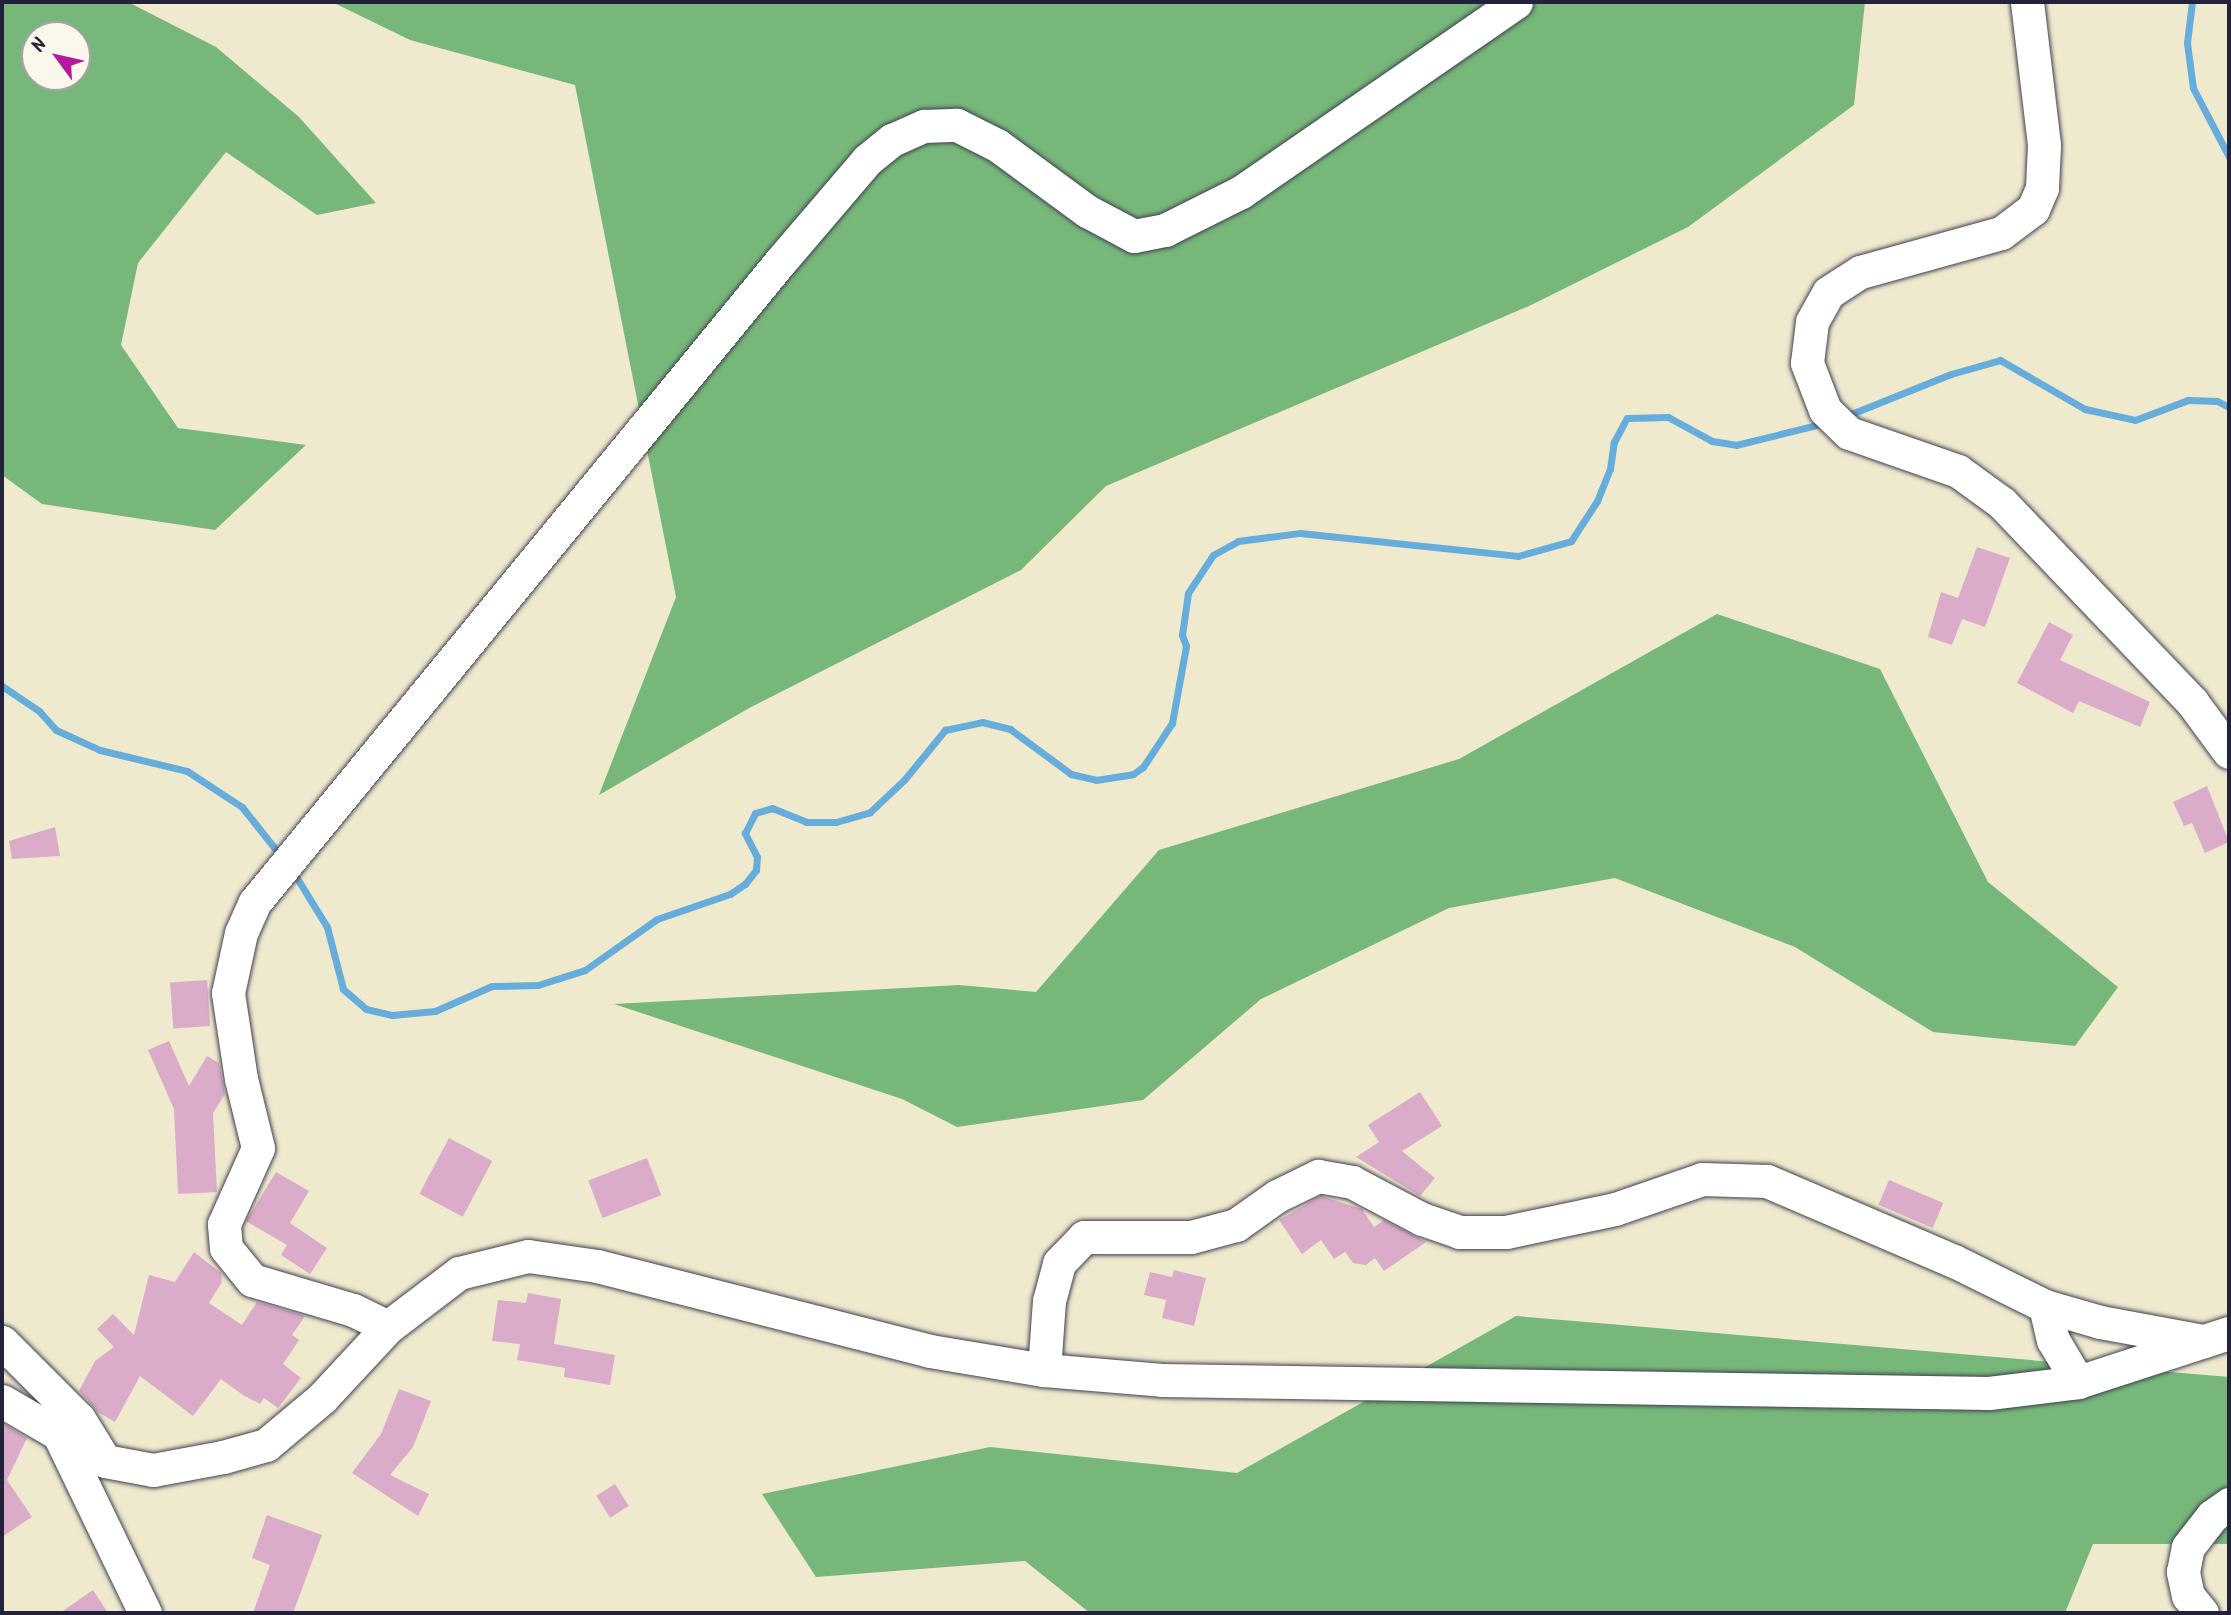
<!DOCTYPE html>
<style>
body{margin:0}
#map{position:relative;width:2231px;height:1615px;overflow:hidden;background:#efe9ce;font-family:Kalam,sans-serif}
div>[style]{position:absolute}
.forest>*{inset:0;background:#77b87a}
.stream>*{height:7px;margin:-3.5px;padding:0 3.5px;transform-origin:3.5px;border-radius:3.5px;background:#66addc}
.building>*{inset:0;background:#dbacc9;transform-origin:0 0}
.roads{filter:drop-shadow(0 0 2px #414051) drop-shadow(0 0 2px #414051)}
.minor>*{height:33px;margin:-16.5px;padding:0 16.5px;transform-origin:16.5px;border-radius:16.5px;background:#fff}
span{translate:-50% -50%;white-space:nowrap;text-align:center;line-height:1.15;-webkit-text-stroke:6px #fbf7ec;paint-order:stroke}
.frame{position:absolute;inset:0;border:4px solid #22223b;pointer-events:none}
.north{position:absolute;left:21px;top:21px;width:70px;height:70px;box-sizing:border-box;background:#fbf7ec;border:2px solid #a4a2a5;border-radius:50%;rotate:303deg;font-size:19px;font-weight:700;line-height:28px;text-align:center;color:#22223b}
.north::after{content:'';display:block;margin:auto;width:24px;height:32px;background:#b5179e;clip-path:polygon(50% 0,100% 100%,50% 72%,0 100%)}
</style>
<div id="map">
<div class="forest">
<i style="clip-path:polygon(evenodd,2px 2px,128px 2px,216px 47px,299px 117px,376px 203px,317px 215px,226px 152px,138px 263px,121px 345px,178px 428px,306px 445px,215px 530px,42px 504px,2px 475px,2px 2px,35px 35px,77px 35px,77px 77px,35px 77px,35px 35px)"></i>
<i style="clip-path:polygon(332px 2px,1865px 2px,1854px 105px,1688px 227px,1529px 306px,1106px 486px,1021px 570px,751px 707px,599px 795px,676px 597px,575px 85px,410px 40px)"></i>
<i style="clip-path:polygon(1717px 614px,1880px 669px,1988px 882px,2118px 987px,2075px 1046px,1933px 1032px,1795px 947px,1615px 878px,1449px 908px,1261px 999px,1143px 1100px,957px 1127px,902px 1099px,614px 1004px,959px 985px,1036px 992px,1159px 850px,1459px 759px)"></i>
<i style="clip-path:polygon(1516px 1316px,2229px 1377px,2229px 1544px,2093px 1544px,2065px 1613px,1090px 1613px,1025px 1561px,816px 1577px,762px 1494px,990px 1447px,1237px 1473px)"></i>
</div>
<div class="stream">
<i style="left:2192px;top:2px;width:41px;rotate:97deg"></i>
<i style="left:2187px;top:43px;width:45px;rotate:82.4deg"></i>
<i style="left:2193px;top:88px;width:78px;rotate:62.4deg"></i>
<i style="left:1846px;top:416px;width:113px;rotate:-21.8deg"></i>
<i style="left:1951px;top:374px;width:51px;rotate:-15.9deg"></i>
<i style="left:2000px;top:360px;width:98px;rotate:30deg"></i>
<i style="left:2085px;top:409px;width:51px;rotate:12.4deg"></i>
<i style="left:2135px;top:420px;width:57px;rotate:-20.7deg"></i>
<i style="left:2188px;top:400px;width:29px;rotate:2deg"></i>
<i style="left:2217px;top:401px;width:13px;rotate:27deg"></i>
<i style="left:2px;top:686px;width:45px;rotate:34deg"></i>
<i style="left:39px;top:711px;width:25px;rotate:48deg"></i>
<i style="left:56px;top:730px;width:48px;rotate:24.4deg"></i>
<i style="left:100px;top:750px;width:89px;rotate:13.6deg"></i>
<i style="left:187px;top:771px;width:66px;rotate:33.2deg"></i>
<i style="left:242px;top:807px;width:61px;rotate:51.6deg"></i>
<i style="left:292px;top:870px;width:67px;rotate:58.4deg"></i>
<i style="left:327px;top:927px;width:64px;rotate:75.5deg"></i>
<i style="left:343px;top:989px;width:30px;rotate:41deg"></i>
<i style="left:366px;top:1009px;width:27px;rotate:13deg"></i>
<i style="left:392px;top:1015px;width:43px;rotate:-5.3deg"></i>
<i style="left:435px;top:1011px;width:62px;rotate:-23.7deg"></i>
<i style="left:492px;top:986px;width:46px;rotate:-1.2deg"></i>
<i style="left:538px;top:985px;width:49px;rotate:-17.7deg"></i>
<i style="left:585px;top:970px;width:88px;rotate:-35.3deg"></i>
<i style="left:657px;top:919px;width:77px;rotate:-18.9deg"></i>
<i style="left:730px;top:894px;width:18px;rotate:-34deg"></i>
<i style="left:745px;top:884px;width:18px;rotate:-52deg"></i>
<i style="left:756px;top:870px;width:13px;rotate:-86deg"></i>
<i style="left:757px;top:857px;width:27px;rotate:-117deg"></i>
<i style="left:745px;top:833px;width:22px;rotate:-63deg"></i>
<i style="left:755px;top:813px;width:18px;rotate:-16deg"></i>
<i style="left:772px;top:808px;width:37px;rotate:22deg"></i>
<i style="left:806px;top:822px;width:30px"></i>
<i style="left:836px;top:822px;width:35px;rotate:-16deg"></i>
<i style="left:870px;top:812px;width:47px;rotate:-43.3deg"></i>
<i style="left:904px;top:780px;width:65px;rotate:-50.6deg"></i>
<i style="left:945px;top:730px;width:38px;rotate:-12deg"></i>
<i style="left:982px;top:722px;width:29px;rotate:14deg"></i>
<i style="left:1010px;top:729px;width:76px;rotate:36.4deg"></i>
<i style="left:1071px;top:774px;width:26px;rotate:13deg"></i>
<i style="left:1096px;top:780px;width:37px;rotate:-9deg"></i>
<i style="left:1133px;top:774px;width:12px;rotate:-35deg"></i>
<i style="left:1143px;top:767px;width:53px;rotate:-56.6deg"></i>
<i style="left:1172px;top:723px;width:78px;rotate:-79.7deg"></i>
<i style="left:1186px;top:646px;width:12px;rotate:-110deg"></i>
<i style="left:1182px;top:635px;width:42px;rotate:-81.9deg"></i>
<i style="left:1188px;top:593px;width:45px;rotate:-56.7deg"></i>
<i style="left:1213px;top:555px;width:29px;rotate:-29deg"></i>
<i style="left:1238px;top:541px;width:63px;rotate:-7.4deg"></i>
<i style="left:1300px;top:533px;width:219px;rotate:6deg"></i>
<i style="left:1518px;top:556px;width:55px;rotate:-15.8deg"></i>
<i style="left:1571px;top:541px;width:48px;rotate:-57deg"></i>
<i style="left:1597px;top:501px;width:35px;rotate:-68deg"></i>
<i style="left:1610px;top:469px;width:27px;rotate:-82deg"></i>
<i style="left:1614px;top:442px;width:27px;rotate:-62deg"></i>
<i style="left:1627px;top:418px;width:41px;rotate:-1.4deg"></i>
<i style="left:1668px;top:417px;width:50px;rotate:28.6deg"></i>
<i style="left:1712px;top:441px;width:24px;rotate:9deg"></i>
<i style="left:1736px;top:445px;width:92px;rotate:-13.9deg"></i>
</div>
<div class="building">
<i style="clip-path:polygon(1977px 547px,2010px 558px,1985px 627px,1962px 619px,1952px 645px,1928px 637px,1941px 592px,1958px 598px)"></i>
<i style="clip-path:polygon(2049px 622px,2073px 635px,2060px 660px,2150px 702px,2140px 727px,2079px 701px,2073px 713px,2017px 683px)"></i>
<i style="clip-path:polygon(2207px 786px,2229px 842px,2205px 853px,2192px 823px,2184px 826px,2173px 802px)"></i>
<i style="clip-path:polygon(55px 827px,60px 856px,12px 859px,9px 841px)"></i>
<i style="left:207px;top:980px;width:46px;height:37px;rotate:86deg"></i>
<i style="clip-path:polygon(169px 1041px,189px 1086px,207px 1056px,219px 1063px,225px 1094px,213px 1113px,217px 1192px,178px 1194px,174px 1109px,148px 1050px)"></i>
<i style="clip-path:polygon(1420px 1092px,1442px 1126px,1402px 1151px,1435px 1178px,1420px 1196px,1356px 1157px,1379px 1142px,1368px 1125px)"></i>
<i style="left:449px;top:1138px;width:49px;height:63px;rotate:28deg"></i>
<i style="left:647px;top:1158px;width:40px;height:63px;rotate:69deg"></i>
<i style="clip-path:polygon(276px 1172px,309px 1191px,290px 1223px,327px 1248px,310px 1274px,281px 1255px,287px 1245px,246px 1221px)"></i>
<i style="left:1889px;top:1180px;width:59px;height:27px;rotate:23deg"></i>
<i style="clip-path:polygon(1321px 1196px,1362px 1209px,1374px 1227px,1384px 1220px,1426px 1242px,1384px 1271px,1375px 1258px,1366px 1265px,1353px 1263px,1345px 1252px,1334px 1259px,1321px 1240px,1302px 1254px,1279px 1220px)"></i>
<i style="clip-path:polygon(194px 1252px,221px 1273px,222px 1282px,209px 1303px,242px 1325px,257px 1302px,305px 1316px,292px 1335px,299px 1340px,283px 1364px,301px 1378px,278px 1408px,264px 1398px,260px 1404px,243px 1395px,221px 1379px,193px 1416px,140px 1376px,115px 1422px,98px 1412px,79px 1391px,95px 1361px,114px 1347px,97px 1329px,113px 1314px,134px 1335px,149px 1275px,175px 1282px)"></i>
<i style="clip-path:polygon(1174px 1270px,1206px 1278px,1194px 1326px,1162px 1318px,1166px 1300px,1144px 1295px,1150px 1272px,1172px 1277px)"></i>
<i style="clip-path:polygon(528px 1293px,561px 1299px,554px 1344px,615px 1355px,610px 1385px,564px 1377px,565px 1368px,517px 1360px,520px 1344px,492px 1341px,498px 1300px,526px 1303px)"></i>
<i style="clip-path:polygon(399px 1389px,431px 1401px,413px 1447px,390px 1475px,429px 1494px,418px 1516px,352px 1473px,381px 1434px)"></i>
<i style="clip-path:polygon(2px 1423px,27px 1438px,7px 1480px,32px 1517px,2px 1537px)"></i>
<i style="left:615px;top:1484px;width:26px;height:22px;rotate:58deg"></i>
<i style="clip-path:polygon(267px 1515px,322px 1535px,293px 1613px,253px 1613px,270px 1565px,252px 1558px)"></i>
<i style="clip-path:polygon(93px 1590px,108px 1613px,60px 1613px)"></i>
</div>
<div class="roads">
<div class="minor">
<i style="left:2027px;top:2px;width:144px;rotate:83.2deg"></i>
<i style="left:2044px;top:145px;width:43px;rotate:92.7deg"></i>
<i style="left:2042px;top:188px;width:23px;rotate:113deg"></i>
<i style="left:2033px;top:209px;width:40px;rotate:143deg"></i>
<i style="left:2001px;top:233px;width:146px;rotate:164.5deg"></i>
<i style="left:1860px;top:272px;width:38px;rotate:147deg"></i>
<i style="left:1828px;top:293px;width:33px;rotate:119deg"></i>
<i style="left:1812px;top:322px;width:41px;rotate:97deg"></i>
<i style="left:1807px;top:363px;width:50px;rotate:69deg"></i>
<i style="left:1825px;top:410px;width:33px;rotate:44deg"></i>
<i style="left:1849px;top:433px;width:115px;rotate:19.2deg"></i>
<i style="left:1958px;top:471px;width:54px;rotate:36deg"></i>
<i style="left:2002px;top:503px;width:275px;rotate:46.3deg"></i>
<i style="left:2192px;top:702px;width:62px;rotate:53.5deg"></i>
<i style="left:2045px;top:1306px;width:35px;rotate:77deg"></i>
<i style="left:2053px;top:1340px;width:49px;rotate:59.2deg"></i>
<i style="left:388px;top:1327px;width:39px;rotate:-154deg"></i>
<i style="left:353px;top:1310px;width:105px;rotate:-163.5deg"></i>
<i style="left:252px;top:1280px;width:41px;rotate:-129.1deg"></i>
<i style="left:226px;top:1248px;width:24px;rotate:-95deg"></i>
<i style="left:224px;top:1224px;width:83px;rotate:-65.9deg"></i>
<i style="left:258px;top:1148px;width:71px;rotate:-103.8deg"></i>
<i style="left:241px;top:1079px;width:87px;rotate:-98.6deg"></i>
<i style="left:228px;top:993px;width:61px;rotate:-77.8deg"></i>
<i style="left:241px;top:933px;width:34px;rotate:-66deg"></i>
<i style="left:255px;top:902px;width:828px;rotate:-50.64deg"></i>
<i style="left:780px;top:262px;width:134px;rotate:-49.5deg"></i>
<i style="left:867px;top:160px;width:32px;rotate:-39deg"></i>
<i style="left:892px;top:140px;width:35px;rotate:-24deg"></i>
<i style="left:924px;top:126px;width:33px;rotate:-2deg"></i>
<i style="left:957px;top:125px;width:45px;rotate:26.6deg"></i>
<i style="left:997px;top:145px;width:112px;rotate:36.3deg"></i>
<i style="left:1087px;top:211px;width:53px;rotate:28deg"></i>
<i style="left:1134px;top:236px;width:32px;rotate:-11deg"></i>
<i style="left:1165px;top:230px;width:85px;rotate:-26.6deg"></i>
<i style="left:1241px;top:192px;width:334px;rotate:-34.6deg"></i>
<i style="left:2px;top:1342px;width:109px;rotate:45deg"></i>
<i style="left:79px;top:1419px;width:49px;rotate:58.2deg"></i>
<i style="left:1044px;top:1370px;width:69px;rotate:-85.9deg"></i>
<i style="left:1049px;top:1301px;width:39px;rotate:-75deg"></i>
<i style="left:1059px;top:1263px;width:36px;rotate:-46deg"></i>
<i style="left:1084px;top:1237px;width:107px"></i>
<i style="left:1191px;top:1237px;width:47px;rotate:-14.9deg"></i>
<i style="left:1236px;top:1225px;width:50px;rotate:-35.3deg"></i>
<i style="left:1277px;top:1196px;width:46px;rotate:-26deg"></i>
<i style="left:1318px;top:1176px;width:35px;rotate:10deg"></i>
<i style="left:1352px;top:1182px;width:79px;rotate:27.9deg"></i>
<i style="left:1422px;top:1219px;width:39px;rotate:19deg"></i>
<i style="left:1459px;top:1232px;width:47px"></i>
<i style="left:1506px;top:1232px;width:111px;rotate:-11.9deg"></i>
<i style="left:1615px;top:1209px;width:92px;rotate:-19deg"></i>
<i style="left:1702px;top:1179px;width:65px;rotate:1.8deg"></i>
<i style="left:1767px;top:1181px;width:203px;rotate:23.2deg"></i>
<i style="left:1954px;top:1261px;width:102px;rotate:26.3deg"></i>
<i style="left:2045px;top:1306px;width:57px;rotate:16.2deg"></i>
<i style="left:2100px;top:1322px;width:106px;rotate:10.4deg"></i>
<i style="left:2px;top:1401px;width:119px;rotate:30.2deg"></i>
<i style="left:105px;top:1461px;width:49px;rotate:10.6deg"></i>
<i style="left:153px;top:1470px;width:71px;rotate:-10.5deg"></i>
<i style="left:223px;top:1457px;width:45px;rotate:-15.6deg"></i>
<i style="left:266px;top:1445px;width:73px;rotate:-40deg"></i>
<i style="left:322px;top:1398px;width:97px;rotate:-47.1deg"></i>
<i style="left:388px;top:1327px;width:89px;rotate:-37.3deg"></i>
<i style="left:459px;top:1273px;width:71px;rotate:-13.8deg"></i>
<i style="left:528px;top:1256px;width:70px;rotate:8.2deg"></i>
<i style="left:597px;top:1266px;width:344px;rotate:14.3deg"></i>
<i style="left:930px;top:1351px;width:116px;rotate:9.5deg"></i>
<i style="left:1044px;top:1370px;width:118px;rotate:4.8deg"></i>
<i style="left:1162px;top:1380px;width:827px;rotate:0.9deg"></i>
<i style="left:1989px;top:1393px;width:90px;rotate:-7deg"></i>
<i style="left:2078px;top:1382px;width:159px;rotate:-18deg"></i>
<i style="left:61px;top:1439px;width:193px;rotate:64.2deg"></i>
<i style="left:2202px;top:1613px;width:22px;rotate:-129deg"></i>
<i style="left:2188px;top:1596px;width:25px;rotate:-102deg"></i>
<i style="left:2183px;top:1572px;width:25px;rotate:-79deg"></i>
<i style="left:2188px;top:1547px;width:39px;rotate:-52deg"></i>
<i style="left:2212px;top:1516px;width:21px;rotate:-35deg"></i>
</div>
</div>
<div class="frame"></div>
<div class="north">N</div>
</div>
